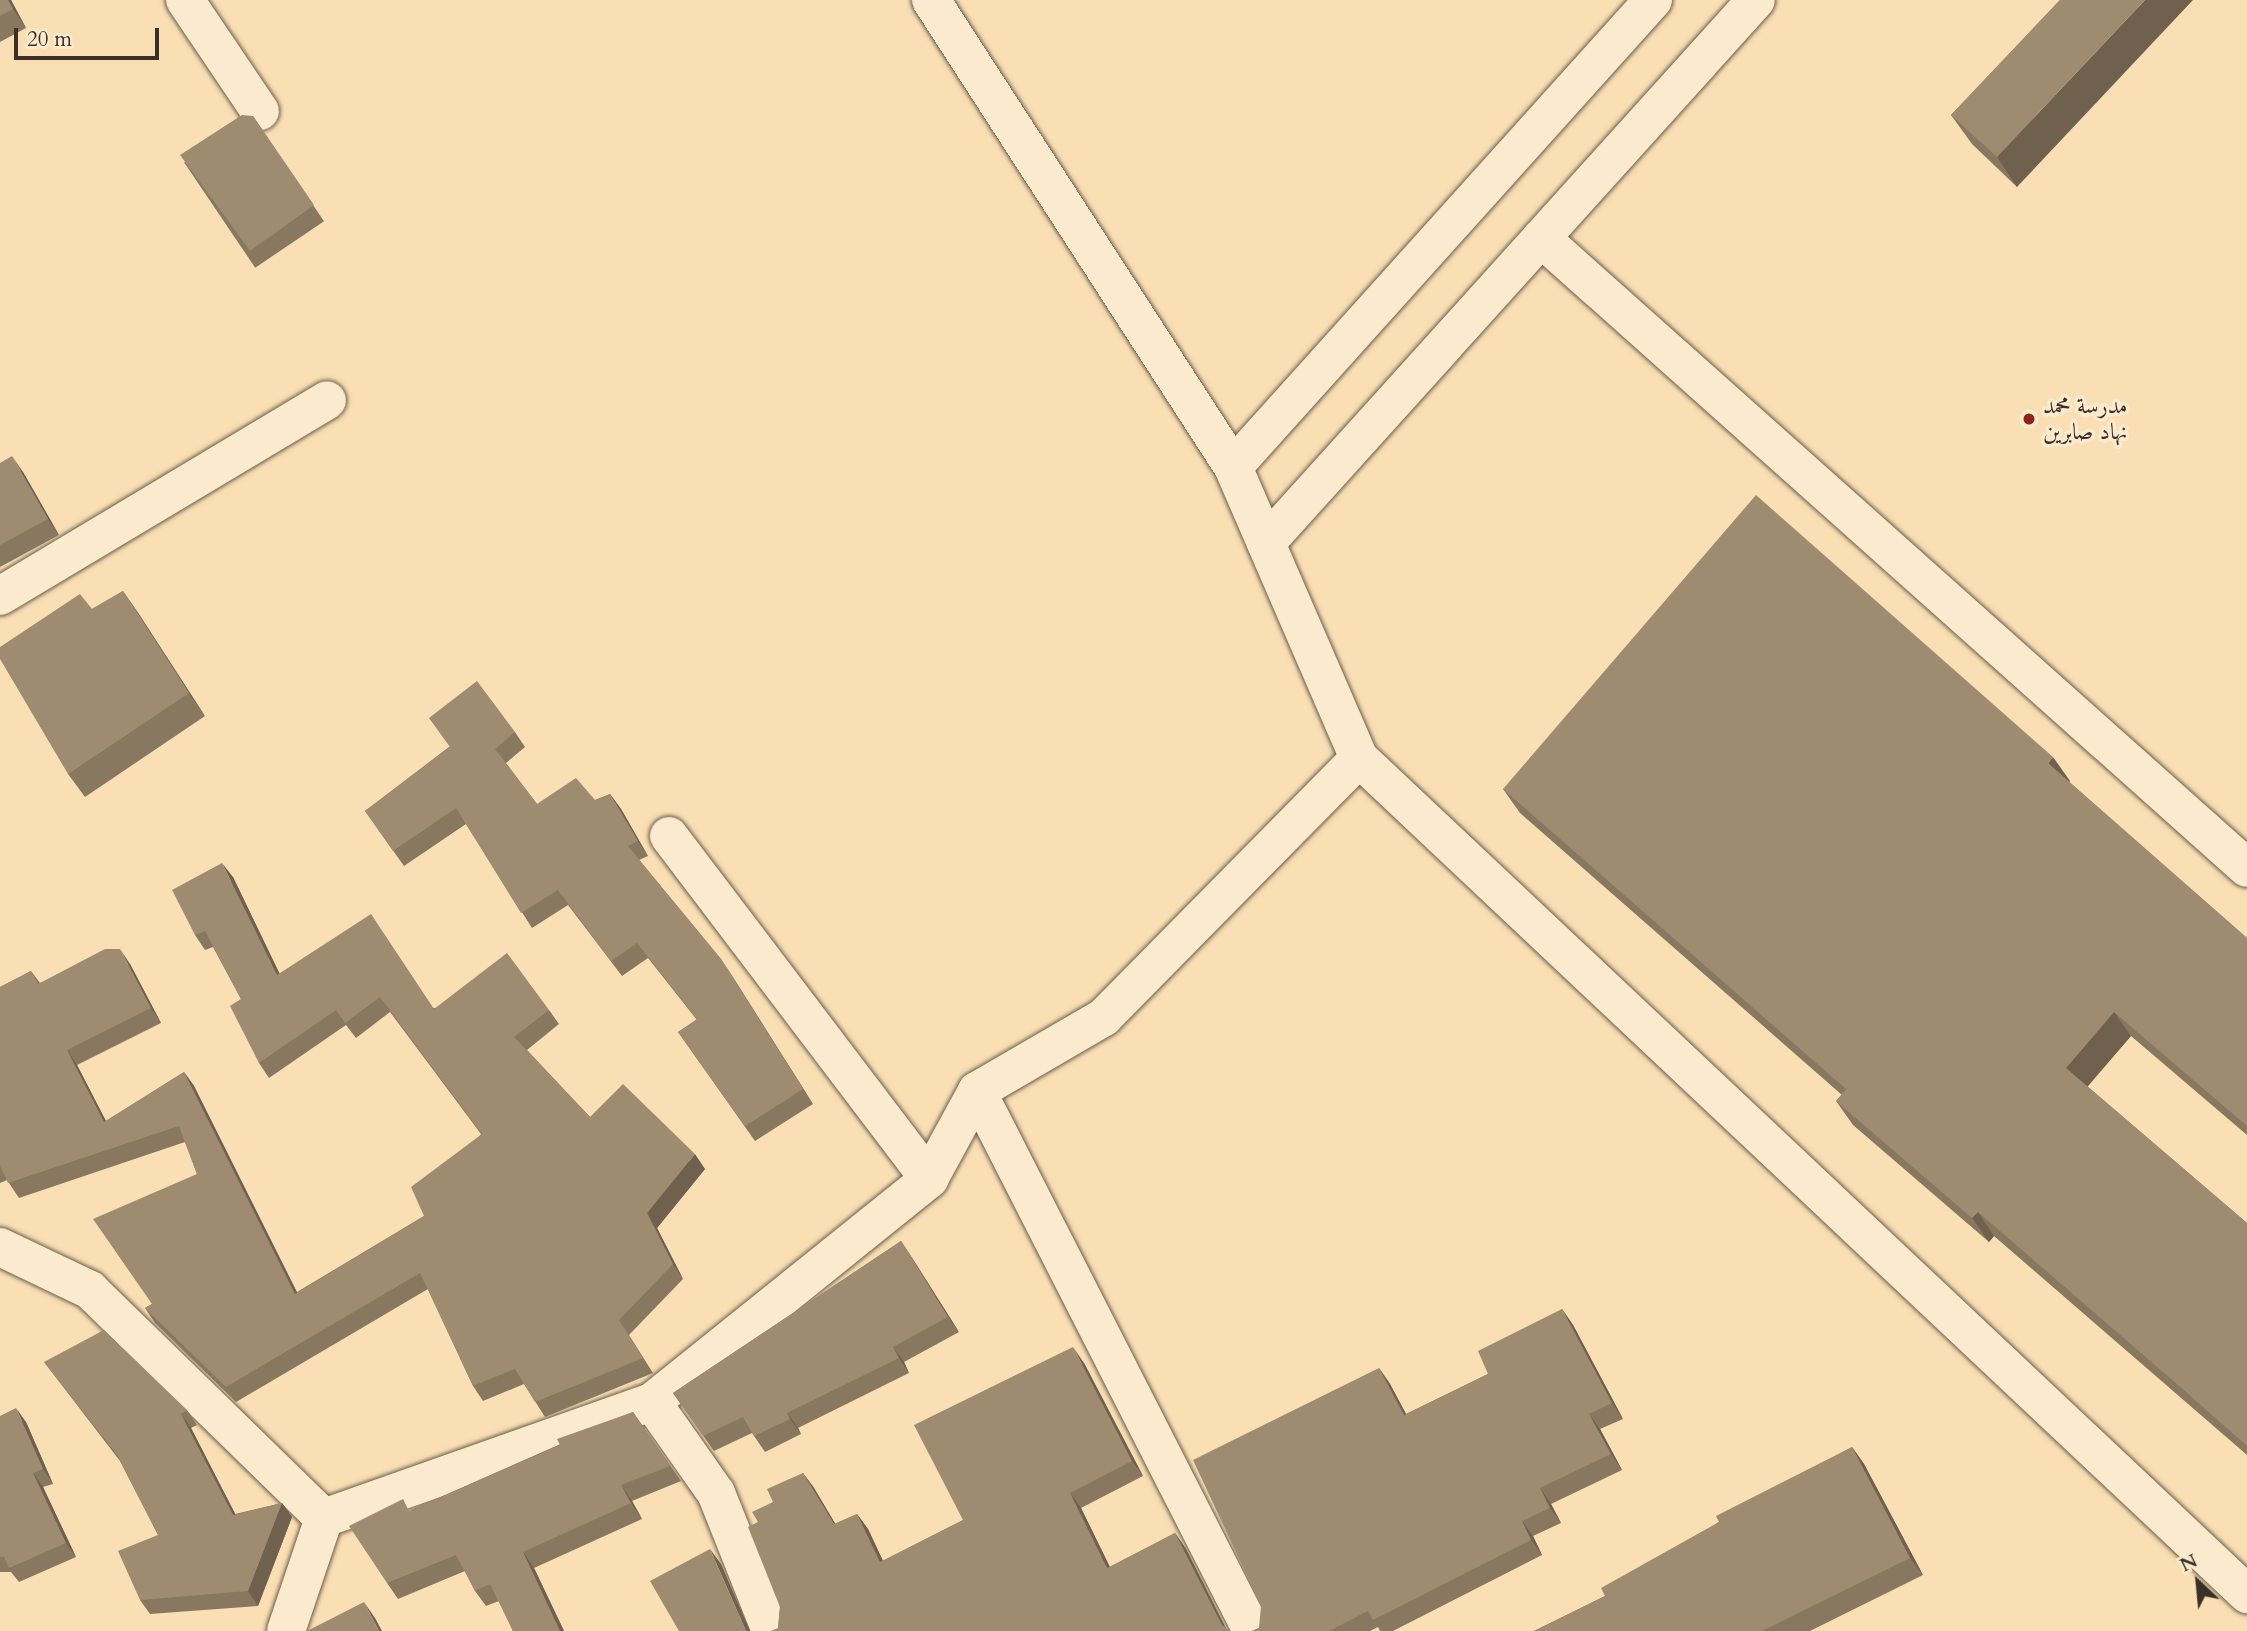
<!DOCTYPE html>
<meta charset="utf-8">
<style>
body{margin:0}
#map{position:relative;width:2247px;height:1631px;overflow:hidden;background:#fadfb4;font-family:Cardo,Amiri,serif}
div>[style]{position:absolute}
.roads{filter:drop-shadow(0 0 2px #6b5c4a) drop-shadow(0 0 2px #6b5c4a)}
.street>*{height:38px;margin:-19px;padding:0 19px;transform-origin:19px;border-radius:19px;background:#fceace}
.wall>*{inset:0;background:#887860;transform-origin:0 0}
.shaded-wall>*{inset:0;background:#6f614e}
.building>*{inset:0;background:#9e8b70}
.dots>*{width:19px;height:19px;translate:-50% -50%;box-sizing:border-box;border:4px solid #fceace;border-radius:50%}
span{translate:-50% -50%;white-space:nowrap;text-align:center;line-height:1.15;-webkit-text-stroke:7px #fceace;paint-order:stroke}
.poi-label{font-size:23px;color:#3b3027}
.left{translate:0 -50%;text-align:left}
.north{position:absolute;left:2163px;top:1547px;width:70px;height:70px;-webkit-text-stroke:5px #fceace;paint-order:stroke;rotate:334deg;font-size:19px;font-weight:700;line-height:28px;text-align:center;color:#3b3027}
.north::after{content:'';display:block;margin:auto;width:24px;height:32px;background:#3b3027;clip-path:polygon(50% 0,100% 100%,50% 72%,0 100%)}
.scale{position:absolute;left:14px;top:28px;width:145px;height:32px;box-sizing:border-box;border:4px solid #3b3027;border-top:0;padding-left:9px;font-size:21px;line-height:24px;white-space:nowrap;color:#3b3027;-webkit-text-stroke:5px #fceace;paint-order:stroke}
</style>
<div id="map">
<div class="roads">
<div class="street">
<i style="left:185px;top:0;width:134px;rotate:56deg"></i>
<i style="left:931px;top:0;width:556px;rotate:57.11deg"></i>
<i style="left:1233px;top:467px;width:317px;rotate:66.6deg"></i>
<i style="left:1359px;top:758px;width:1220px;rotate:43.27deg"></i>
<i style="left:1541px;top:238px;width:946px;rotate:41.74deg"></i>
<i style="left:1233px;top:467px;width:628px;rotate:-48.03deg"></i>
<i style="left:1266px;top:543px;width:731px;rotate:-47.94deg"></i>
<i style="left:0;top:596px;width:381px;rotate:-30.9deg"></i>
<i style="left:669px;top:836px;width:430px;rotate:52.8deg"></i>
<i style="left:0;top:1247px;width:100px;rotate:25.5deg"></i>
<i style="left:90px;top:1290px;width:327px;rotate:44.3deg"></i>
<i style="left:324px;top:1518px;width:119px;rotate:108.6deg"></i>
<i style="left:652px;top:1402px;width:111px;rotate:54.9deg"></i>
<i style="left:716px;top:1493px;width:149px;rotate:68.3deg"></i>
<i style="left:324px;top:1518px;width:348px;rotate:-19.5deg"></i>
<i style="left:652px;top:1402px;width:356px;rotate:-38.8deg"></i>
<i style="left:929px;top:1179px;width:100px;rotate:-61.4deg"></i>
<i style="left:1252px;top:1631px;width:606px;rotate:-116.99deg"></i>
<i style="left:977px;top:1091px;width:147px;rotate:-30.2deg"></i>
<i style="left:1104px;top:1017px;width:363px;rotate:-45.4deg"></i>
</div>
</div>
<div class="wall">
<i style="clip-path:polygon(0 0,11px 0,26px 28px,0 42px)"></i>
<i style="clip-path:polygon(2060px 0,2017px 187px,1972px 144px,1951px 115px)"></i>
<i style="left:253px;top:116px;width:127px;height:83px;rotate:56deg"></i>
<i style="clip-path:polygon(0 463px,23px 472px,59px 535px,0 567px)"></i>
<i style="clip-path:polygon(123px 591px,205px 716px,85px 797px,68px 774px,92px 609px)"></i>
<i style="clip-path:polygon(515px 732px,525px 747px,506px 763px,537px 804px,595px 800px,610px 794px,621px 809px,648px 856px,639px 860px,721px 959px,813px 1104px,755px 1141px,678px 1032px,697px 1020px,648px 958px,622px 976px,568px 905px,532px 928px,466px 824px,404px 866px,365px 811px,449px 747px)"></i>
<i style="clip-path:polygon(2070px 781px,2069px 782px,2247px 938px,2247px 1135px,2131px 1036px,2087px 1086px,2247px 1223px,2247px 1455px,1994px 1236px,1989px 1242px,1853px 1125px,1836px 1101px,1842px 1095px,1520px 813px,1503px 789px)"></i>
<i style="clip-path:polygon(233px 877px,279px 973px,434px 1008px,549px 1010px,559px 1024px,527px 1050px,590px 1117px,705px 1169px,657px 1228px,683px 1279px,629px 1335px,653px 1373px,545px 1417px,524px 1384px,483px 1401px,473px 1386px,428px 1289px,236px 1402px,155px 1323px,145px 1308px,152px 1304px,197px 1174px,185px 1142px,19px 1198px,7px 1180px,0 1183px,0 987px,31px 971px,40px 983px,130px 964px,161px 1023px,77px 1065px,106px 1121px,184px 1072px,194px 1086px,297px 1292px,424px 1216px,481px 1134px,390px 1012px,356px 1038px,346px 1025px,269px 1078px,259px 1063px,241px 999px,213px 947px,205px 950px,195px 935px)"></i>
<i style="clip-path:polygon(901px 1241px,959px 1332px,904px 1362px,909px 1373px,798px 1428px,801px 1434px,765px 1452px,752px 1433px,714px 1451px,673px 1393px)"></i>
<i style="clip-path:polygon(1562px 1309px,1573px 1325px,1623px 1419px,1600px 1429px,1622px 1470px,1551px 1504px,1561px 1523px,1533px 1536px,1542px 1555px,1393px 1631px,1380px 1631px,1378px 1627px,1370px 1631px,1252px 1631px,1259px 1628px,1379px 1368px,1390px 1384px,1406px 1414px,1488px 1374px)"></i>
<i style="clip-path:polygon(44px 1362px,187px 1410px,197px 1425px,191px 1428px,235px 1514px,282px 1503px,292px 1517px,258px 1606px,150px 1614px,140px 1600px,158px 1535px,120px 1461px)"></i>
<i style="clip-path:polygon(1084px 1363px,1143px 1476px,1081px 1508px,1110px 1567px,1175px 1533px,1186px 1549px,1226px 1628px,778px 1628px,780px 1607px,758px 1522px,773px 1502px,803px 1473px,814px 1488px,835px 1524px,857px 1514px,868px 1529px,883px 1561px,963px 1520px)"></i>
<i style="clip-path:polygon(633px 1412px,681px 1481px,632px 1501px,642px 1519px,534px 1568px,564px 1631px,513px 1631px,499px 1601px,486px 1606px,475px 1591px,465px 1571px,398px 1599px,387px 1583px,411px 1510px)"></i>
<i style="clip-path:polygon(0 1416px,26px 1422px,53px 1484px,43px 1487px,76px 1557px,19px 1582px,11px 1572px,0 1572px)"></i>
<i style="clip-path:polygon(1852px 1447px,1864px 1464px,1923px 1575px,1810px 1631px,1534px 1631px,1605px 1596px,1719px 1522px)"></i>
</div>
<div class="shaded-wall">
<i style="clip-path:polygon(8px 0,11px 0,26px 28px,13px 9px)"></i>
<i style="clip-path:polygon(2145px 0,2193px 0,2017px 187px,1997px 157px)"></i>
<i style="clip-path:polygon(12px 456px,23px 472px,59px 535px,48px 519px)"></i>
<i style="clip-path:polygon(123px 591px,139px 614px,205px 716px,189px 693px)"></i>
<i style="clip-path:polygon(2053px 757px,2070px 781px,2064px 787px,2048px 763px)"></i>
<i style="clip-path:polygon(610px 794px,621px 809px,648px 856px,638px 841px)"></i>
<i style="clip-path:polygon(222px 863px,233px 877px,287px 989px,277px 975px)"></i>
<i style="clip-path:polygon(120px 949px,130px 964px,161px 1023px,151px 1008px)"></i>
<i style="clip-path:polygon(721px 959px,731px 974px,813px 1104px,803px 1089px)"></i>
<i style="clip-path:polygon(2114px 1012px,2131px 1036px,2083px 1092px,2066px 1068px)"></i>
<i style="clip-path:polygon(67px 1050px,77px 1065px,114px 1137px,104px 1122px)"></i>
<i style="clip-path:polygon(184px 1072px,194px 1086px,305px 1309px,295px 1294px)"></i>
<i style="clip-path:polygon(695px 1154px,705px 1169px,657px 1228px,683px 1279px,673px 1264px,647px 1213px)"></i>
<i style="clip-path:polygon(1978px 1212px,1994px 1236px,1989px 1242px,1972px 1218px)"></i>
<i style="clip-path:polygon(901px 1241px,911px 1256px,959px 1332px,948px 1317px)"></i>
<i style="clip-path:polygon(1562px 1309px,1573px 1325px,1623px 1419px,1612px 1403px)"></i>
<i style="clip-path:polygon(893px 1347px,904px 1362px,909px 1373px,899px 1358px)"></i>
<i style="clip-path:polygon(1073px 1347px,1084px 1363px,1143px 1476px,1132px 1461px)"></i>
<i style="clip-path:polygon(1379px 1368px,1390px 1384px,1415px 1431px,1404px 1415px)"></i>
<i style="clip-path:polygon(16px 1408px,26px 1422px,53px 1484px,43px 1469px)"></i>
<i style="clip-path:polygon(787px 1413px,798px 1428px,801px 1434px,790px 1419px)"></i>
<i style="clip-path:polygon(181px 1414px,191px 1428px,243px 1529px,233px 1515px)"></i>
<i style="clip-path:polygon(1589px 1414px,1600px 1429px,1622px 1470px,1611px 1454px)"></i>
<i style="clip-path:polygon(1852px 1447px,1864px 1464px,1923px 1575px,1910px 1558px)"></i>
<i style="clip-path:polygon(33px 1473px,43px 1487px,76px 1557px,66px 1543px)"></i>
<i style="clip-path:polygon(803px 1473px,814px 1488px,845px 1540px,834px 1524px)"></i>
<i style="clip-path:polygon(621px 1485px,632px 1501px,642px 1519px,631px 1503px)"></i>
<i style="clip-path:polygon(1540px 1488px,1551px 1504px,1561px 1523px,1550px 1508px)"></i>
<i style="clip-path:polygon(1070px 1493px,1081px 1508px,1118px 1584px,1107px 1568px)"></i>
<i style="clip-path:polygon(282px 1503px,292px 1517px,258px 1606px,248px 1591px)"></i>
<i style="clip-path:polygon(857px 1514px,868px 1529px,891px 1578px,880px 1562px)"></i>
<i style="clip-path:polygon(1522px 1521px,1533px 1536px,1542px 1555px,1531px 1540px)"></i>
<i style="clip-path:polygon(1175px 1533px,1186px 1549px,1227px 1631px,1222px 1625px)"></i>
<i style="clip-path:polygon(710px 1549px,721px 1564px,750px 1631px,746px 1631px)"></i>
<i style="clip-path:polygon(523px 1552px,534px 1568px,564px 1631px,560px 1631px)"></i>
<i style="clip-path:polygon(364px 1602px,375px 1618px,382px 1631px,379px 1631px)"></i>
</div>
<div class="building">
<i style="clip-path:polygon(0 0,8px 0,13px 9px,0 16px)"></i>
<i style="clip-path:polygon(2060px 0,2145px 0,1997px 157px,1951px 115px)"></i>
<i style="clip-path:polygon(242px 115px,253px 116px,314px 205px,250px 251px,180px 155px)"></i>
<i style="clip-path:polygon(12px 456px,48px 519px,0 545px,0 463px)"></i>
<i style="clip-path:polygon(1756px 495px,2053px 757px,2048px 763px,2247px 938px,2247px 1126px,2114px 1012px,2066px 1068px,2247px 1223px,2247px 1446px,2178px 1385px,1978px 1212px,1972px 1218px,1836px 1101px,1846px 1089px,1503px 789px)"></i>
<i style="clip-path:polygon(123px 591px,189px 693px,68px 774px,0 659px,0 647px,80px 594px,92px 609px)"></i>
<i style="clip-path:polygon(477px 681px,515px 732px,495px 749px,537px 804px,576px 778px,595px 800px,610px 794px,638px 841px,628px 846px,721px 959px,803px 1089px,745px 1126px,678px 1032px,697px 1019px,637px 943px,611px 961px,558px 890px,521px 913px,456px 808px,393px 851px,365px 811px,450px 747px,429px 718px)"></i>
<i style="clip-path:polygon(222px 863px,277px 975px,371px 914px,434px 1009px,507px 953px,549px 1010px,514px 1037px,590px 1117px,623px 1084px,695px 1154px,647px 1213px,673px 1264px,619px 1320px,643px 1358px,535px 1402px,515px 1369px,473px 1386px,420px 1273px,226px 1387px,145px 1308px,152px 1304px,93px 1219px,197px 1174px,179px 1126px,8px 1183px,0 1166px,0 987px,31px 971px,38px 984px,105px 949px,120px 949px,151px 1008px,67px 1050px,104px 1122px,184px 1072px,295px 1294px,424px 1216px,411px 1187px,482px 1134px,380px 997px,345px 1023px,336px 1010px,259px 1063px,230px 1006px,241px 999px,205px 931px,195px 935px,172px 890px)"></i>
<i style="clip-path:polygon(901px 1241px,948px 1317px,893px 1347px,899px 1358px,787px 1413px,790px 1419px,754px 1436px,743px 1417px,703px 1436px,673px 1393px)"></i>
<i style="clip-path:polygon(1562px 1309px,1612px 1403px,1589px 1414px,1611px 1454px,1540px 1488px,1550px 1508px,1522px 1521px,1531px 1540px,1373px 1620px,1368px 1611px,1329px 1631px,1252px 1631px,1259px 1628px,1261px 1606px,1193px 1460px,1379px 1368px,1404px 1415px,1488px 1374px,1478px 1351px)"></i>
<i style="clip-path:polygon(104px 1330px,187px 1410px,181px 1414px,233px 1515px,282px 1503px,248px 1591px,140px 1600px,118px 1551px,158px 1535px,118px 1456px,44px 1362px)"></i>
<i style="clip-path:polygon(1073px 1347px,1132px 1461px,1070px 1493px,1107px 1568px,1175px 1533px,1222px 1625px,1230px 1631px,771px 1631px,778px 1628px,780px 1607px,748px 1527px,758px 1522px,752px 1512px,773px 1502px,767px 1489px,803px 1473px,834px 1524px,857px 1514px,880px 1562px,963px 1520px,914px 1425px)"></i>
<i style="clip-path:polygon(16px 1408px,43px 1469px,33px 1473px,66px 1543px,9px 1568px,4px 1557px,0 1557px,0 1416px)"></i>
<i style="clip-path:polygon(633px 1412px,670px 1466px,621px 1485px,631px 1503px,523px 1552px,560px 1631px,513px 1631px,490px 1584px,475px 1591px,456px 1555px,387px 1583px,349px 1526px,403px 1499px,409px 1511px,560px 1445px,557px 1439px)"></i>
<i style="clip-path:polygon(1852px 1447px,1910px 1558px,1762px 1631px,1534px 1631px,1605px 1596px,1601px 1588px,1719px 1522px,1716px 1516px)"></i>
<i style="clip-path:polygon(710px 1549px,746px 1631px,679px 1631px,650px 1581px)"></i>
<i style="clip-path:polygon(364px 1602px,379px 1631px,307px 1631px)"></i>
</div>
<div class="dots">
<i style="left:2029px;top:419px;background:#8f2418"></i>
</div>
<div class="poi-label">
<span class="left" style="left:2043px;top:419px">مدرسة محمد<br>نهاد صابرين</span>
</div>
<div class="north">N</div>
<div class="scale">20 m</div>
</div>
